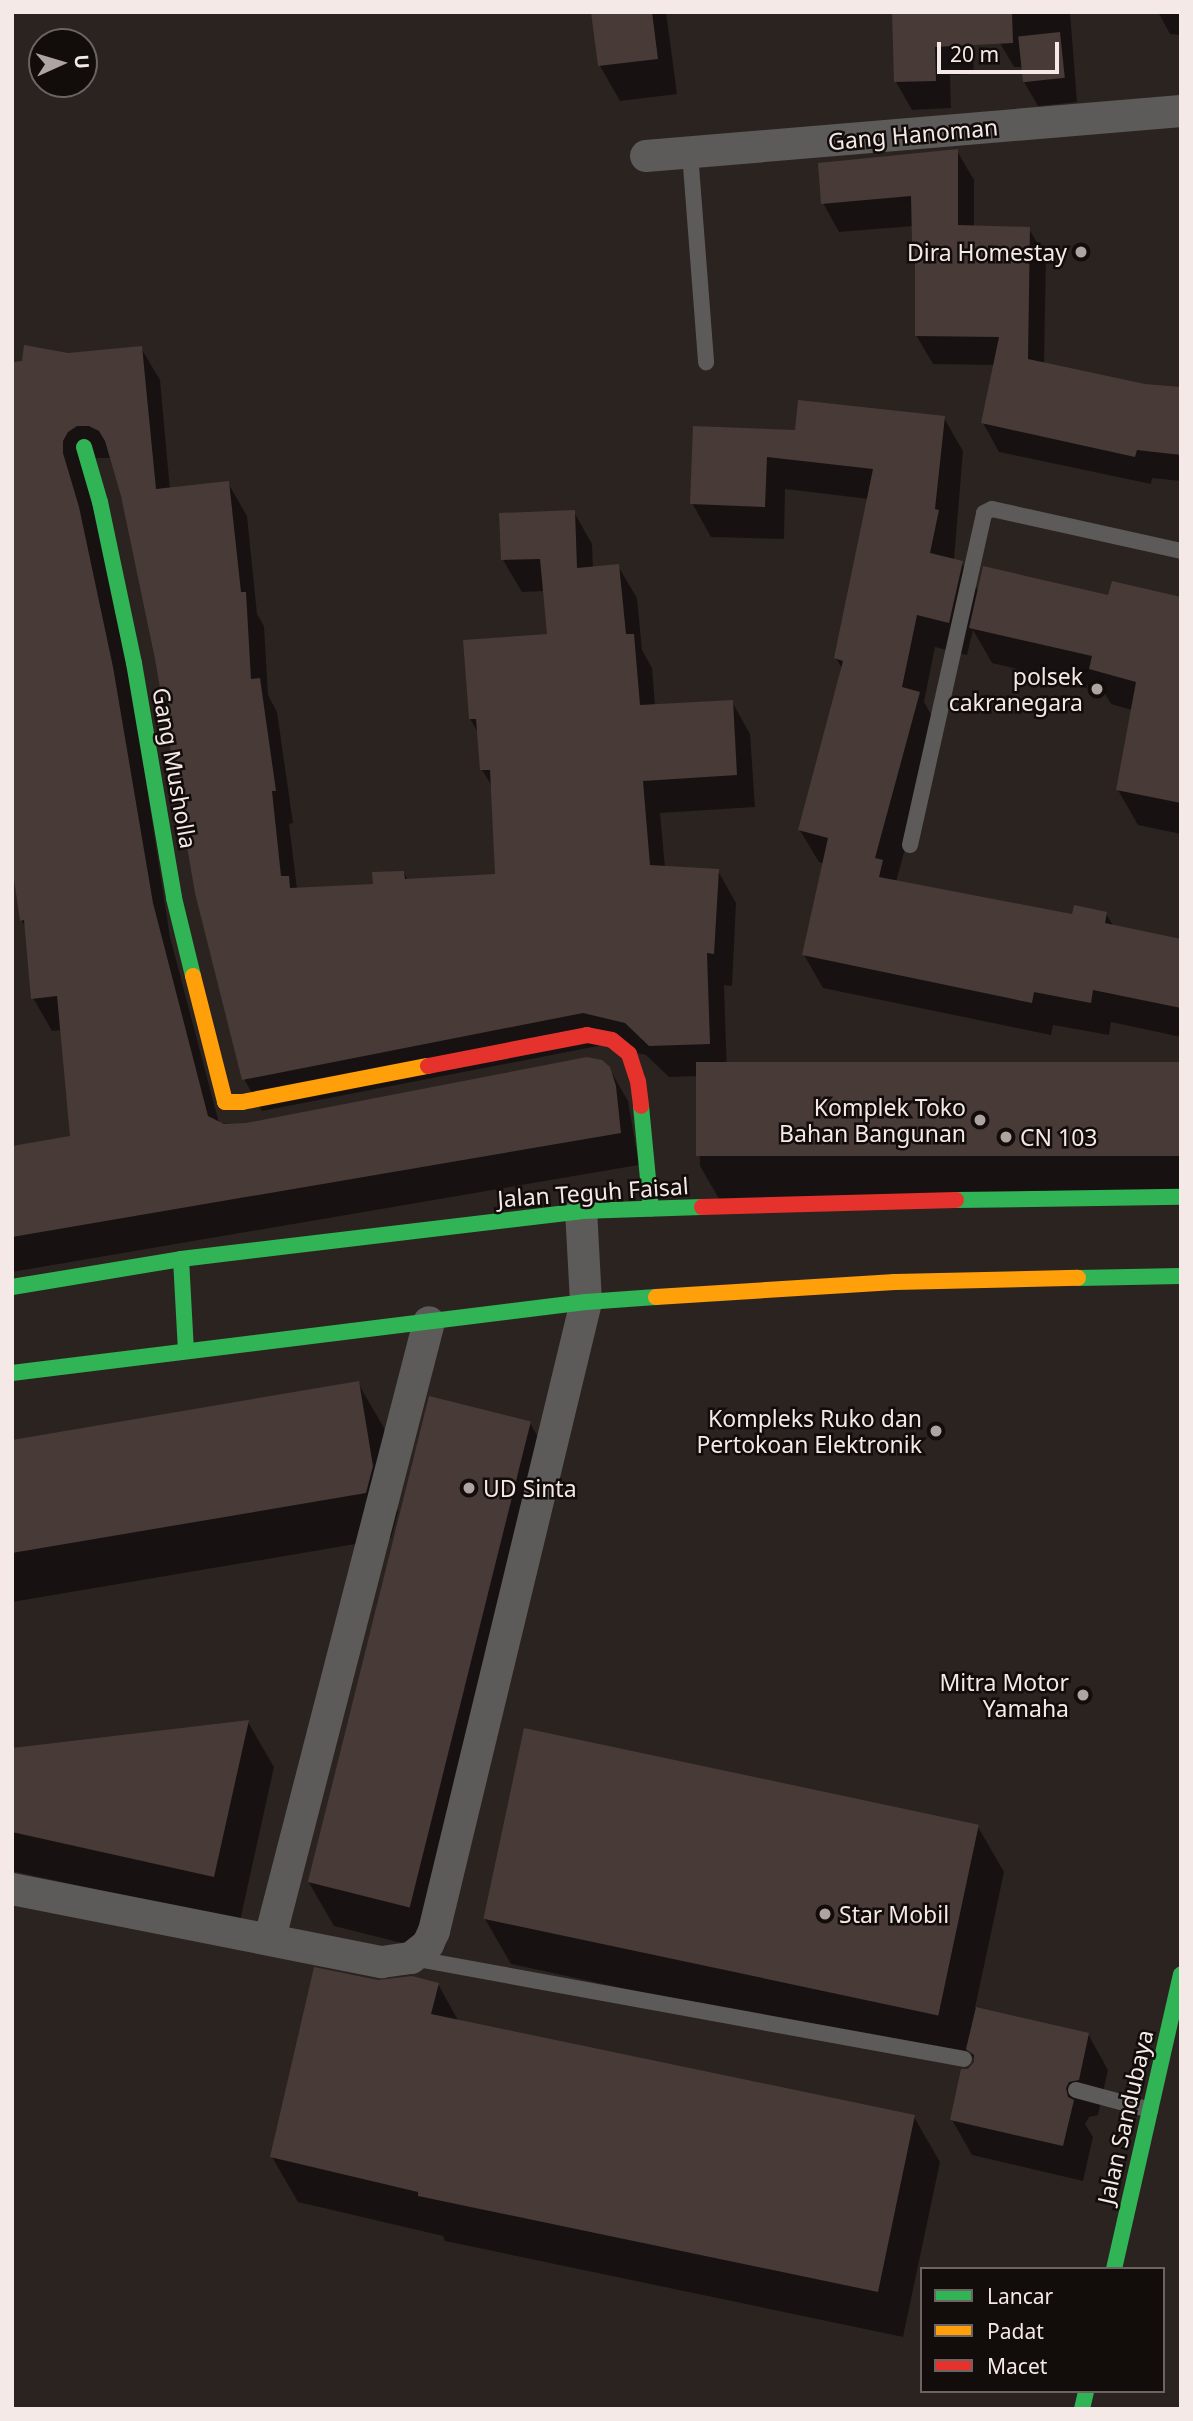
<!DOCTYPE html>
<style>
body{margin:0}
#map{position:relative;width:1193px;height:2421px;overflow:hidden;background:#2b2320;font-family:"Noto Sans",sans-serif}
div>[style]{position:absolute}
.shadow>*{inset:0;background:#0007}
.building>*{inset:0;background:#483a36;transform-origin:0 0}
.lane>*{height:16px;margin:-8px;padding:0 8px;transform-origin:8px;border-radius:8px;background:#5c5b5a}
.street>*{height:32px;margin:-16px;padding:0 16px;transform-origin:16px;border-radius:16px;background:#5c5b5a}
.fast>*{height:16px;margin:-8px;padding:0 8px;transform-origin:8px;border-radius:8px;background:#30b455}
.slow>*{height:16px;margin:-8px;padding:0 8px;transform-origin:8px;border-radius:8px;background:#ff9f0a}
.jam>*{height:16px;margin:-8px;padding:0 8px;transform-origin:8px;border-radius:8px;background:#e5322d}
.dots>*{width:19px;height:19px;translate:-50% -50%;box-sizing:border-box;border:4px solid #120c0a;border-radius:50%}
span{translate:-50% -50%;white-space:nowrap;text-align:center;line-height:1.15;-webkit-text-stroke:5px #120c0a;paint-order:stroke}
.street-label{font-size:23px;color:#f4e9e6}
.poi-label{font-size:23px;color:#f4e9e6}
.right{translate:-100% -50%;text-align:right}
.left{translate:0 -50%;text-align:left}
.frame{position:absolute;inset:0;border:14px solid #f4e9e6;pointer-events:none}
.legend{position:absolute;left:920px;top:2267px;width:245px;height:126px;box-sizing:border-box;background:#120c0a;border:2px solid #6c6462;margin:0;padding:9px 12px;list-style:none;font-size:21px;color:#f4e9e6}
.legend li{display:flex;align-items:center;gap:14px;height:35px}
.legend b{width:35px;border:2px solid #6c6462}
.north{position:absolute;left:28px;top:28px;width:70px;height:70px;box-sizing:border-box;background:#120c0a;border:2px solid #6c6462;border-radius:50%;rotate:86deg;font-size:19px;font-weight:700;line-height:28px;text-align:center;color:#f4e9e6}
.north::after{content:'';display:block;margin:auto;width:24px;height:32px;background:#aea4a1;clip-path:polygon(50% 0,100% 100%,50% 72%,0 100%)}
.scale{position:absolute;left:937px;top:42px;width:122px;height:32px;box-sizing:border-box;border:4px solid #f4e9e6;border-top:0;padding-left:9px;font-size:21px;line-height:24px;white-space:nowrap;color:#f4e9e6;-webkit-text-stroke:5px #120c0a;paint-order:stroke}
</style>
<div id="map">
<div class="shadow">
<i style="clip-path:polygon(592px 12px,666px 12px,677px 94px,620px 101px,600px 66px)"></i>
<i style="clip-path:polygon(970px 12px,974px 74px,950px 75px,951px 108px,912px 110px,896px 82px)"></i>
<i style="clip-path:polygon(1001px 12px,1070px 12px,1077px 102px,1038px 106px,1024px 82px,1022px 67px,1014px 67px,1000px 43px)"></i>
<i style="clip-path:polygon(1158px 12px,1181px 12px,1181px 35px,1170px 34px)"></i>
<i style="clip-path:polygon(957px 151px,974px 180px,974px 227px,1029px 229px,1046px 257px,1044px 364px,1145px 386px,1181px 389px,1181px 481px,1152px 478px,1151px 484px,999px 452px,983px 423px,995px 365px,933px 364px,916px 335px,917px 248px,913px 242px,913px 226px,839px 232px,823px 203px)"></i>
<i style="clip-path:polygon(141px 348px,160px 380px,170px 490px,228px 483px,247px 516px,257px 614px,264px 626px,268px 695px,277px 712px,293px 823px,289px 824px,297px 889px,374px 886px,404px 872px,408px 881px,497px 876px,493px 788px,482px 770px,479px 734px,470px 719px,549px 636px,545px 591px,522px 592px,503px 560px,501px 515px,574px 512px,592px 544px,593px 568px,618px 566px,637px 598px,642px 650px,652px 668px,655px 706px,732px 702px,750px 734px,755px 807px,660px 813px,665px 868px,718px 871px,736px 903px,732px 986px,724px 985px,727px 1074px,1181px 1064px,1181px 1201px,726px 1211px,700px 1166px,698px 1076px,669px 1077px,646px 1055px,603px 1045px,262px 1111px,244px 1079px,123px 495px,110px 458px,96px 458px,170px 937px,219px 1123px,246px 1125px,609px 1068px,628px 1101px,639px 1165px,12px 1272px,12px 1148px,72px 1138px,62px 1030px,52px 1031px,33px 998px,27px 929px,21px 920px,16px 878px,12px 879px,12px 429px,68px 355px)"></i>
<i style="clip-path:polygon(944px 418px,963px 451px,954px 560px,961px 562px,979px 592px,1181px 598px,1181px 834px,1138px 825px,1118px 790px,1132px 710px,1111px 704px,1102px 689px,992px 663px,973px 630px,967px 655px,935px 647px,924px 702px,938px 727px,896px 882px,1073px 916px,1106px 914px,1114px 927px,1181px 941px,1181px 1037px,1111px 1022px,1109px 1035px,1053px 1025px,1051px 1035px,823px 988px,804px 955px,824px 864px,819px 862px,799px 829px,843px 670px,836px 658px,869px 499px,785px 489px,784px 539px,711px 537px,692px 503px,796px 432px)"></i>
<i style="clip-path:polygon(358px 1383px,384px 1428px,398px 1512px,391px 1538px,12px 1602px,12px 1442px)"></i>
<i style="clip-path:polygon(530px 1423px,556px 1468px,438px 1952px,334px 1926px,308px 1881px)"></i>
<i style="clip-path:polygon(248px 1722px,274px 1767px,240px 1921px,12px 1871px,12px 1750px)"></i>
<i style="clip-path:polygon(978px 1827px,1004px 1872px,975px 2008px,1088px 2034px,1108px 2070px,1098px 2115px,1089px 2117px,1085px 2124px,1093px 2137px,1083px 2181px,972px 2155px,952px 2120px,969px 2070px,976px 2062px,967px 2047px,964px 2062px,511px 1964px,485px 1919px)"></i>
<i style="clip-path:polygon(378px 1982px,438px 1984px,459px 2022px,914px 2117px,940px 2162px,903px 2337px,445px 2241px,443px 2236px,298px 2202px,272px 2157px)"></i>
</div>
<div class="building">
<i style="clip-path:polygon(591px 12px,652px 12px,658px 59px,598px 66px)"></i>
<i style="clip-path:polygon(892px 12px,1012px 12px,1013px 43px,935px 47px,936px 81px,894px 82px)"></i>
<i style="left:1060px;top:32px;width:46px;height:42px;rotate:84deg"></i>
<i style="clip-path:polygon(958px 149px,958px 225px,1030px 227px,1028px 359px,1145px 384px,1181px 387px,1181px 455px,1137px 450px,1135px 457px,981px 423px,999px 337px,915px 336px,915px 242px,912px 242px,911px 196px,821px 204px,818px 163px)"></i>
<i style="clip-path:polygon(24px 345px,68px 353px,142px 346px,156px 489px,229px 481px,241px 592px,246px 592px,251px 679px,260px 678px,276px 791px,272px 791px,281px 876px,289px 876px,290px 888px,373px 884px,372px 872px,404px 871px,405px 879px,495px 874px,490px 770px,480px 770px,476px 719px,469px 719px,463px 640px,547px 634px,540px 559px,501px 560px,499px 513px,575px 510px,577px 568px,619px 564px,626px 634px,634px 634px,640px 705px,733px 700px,737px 775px,643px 781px,650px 865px,719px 869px,714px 954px,707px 953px,710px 1044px,649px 1046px,625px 1023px,583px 1013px,242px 1080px,195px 893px,155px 659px,121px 496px,105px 441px,99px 431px,89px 426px,77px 426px,68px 432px,63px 441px,63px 453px,79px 507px,113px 667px,153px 903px,208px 1116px,224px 1124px,246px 1123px,587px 1057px,602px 1060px,610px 1067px,616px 1086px,621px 1133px,12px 1237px,12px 1146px,70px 1136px,57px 996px,31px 999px,24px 920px,20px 921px,12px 865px,12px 362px,22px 361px)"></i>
<i style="clip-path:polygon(798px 400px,945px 416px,935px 509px,939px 510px,930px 553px,963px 561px,949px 623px,917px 615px,902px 687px,920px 692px,875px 858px,883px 860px,879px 877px,1072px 914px,1074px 905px,1107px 912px,1105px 923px,1181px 939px,1181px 1008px,1093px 990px,1091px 1003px,1034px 992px,1032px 1003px,802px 955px,828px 838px,798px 830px,843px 661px,834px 658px,873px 469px,767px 457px,765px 507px,690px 504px,693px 426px,795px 430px)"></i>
<i style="clip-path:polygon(983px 566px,1108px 595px,1112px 581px,1181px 597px,1181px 803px,1116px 790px,1136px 682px,1089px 669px,1092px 656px,969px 628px)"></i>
<i style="left:1181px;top:1062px;width:94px;height:485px;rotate:90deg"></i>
<i style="clip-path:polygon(359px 1381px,373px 1466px,366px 1493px,12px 1553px,12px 1440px)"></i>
<i style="left:429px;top:1396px;width:105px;height:501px;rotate:14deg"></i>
<i style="clip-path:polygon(249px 1720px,214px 1877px,12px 1832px,12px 1748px)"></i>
<i style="left:524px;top:1728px;width:465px;height:195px;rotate:12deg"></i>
<i style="clip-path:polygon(314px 1967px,378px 1980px,412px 1976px,439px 1983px,431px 2014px,915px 2115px,878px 2292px,418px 2196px,418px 2192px,270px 2157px)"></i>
<i style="clip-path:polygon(976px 2007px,1089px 2033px,1079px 2080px,1069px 2082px,1066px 2088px,1068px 2097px,1074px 2100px,1063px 2146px,950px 2120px,961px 2069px,968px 2069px,974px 2062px,974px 2055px,966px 2049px)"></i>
</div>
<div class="lane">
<i style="left:690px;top:153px;width:210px;rotate:85.6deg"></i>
<i style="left:910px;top:845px;width:340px;rotate:-77.4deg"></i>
<i style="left:984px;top:513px;width:9px;rotate:-27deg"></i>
<i style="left:992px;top:509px;width:194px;rotate:12.5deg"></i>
<i style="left:412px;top:1958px;width:561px;rotate:10.37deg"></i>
<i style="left:1076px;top:2090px;width:77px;rotate:15.1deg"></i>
</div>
<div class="street">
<i style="left:646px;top:156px;width:537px;rotate:-4.81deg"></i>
<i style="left:12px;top:1889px;width:377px;rotate:11.2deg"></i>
<i style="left:382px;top:1962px;width:29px;rotate:-8deg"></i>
<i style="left:411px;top:1958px;width:22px;rotate:-39deg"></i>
<i style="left:428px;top:1944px;width:14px;rotate:-65deg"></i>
<i style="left:434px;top:1931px;width:647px;rotate:-76.41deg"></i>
<i style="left:586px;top:1302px;width:91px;rotate:-93.1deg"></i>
<i style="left:270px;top:1938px;width:636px;rotate:-75.53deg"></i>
</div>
<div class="fast">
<i style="left:84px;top:447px;width:57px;rotate:73.8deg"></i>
<i style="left:100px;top:502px;width:165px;rotate:78.1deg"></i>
<i style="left:134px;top:663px;width:238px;rotate:80.3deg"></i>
<i style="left:174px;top:898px;width:80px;rotate:76.3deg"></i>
<i style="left:641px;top:1106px;width:103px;rotate:84.5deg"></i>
<i style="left:956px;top:1200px;width:225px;rotate:-0.8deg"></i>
<i style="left:181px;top:1259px;width:91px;rotate:86.9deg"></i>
<i style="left:1078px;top:1278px;width:103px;rotate:-1.1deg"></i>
<i style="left:12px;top:1287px;width:171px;rotate:-9.4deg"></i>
<i style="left:181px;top:1259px;width:403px;rotate:-6.8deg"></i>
<i style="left:581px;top:1211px;width:121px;rotate:-1.9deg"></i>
<i style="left:12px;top:1373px;width:578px;rotate:-7.05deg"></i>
<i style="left:586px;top:1302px;width:70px;rotate:-4.1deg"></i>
<i style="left:1114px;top:2269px;width:302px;rotate:-77.2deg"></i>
<i style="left:1082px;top:2409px;width:18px;rotate:-77deg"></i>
</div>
<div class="slow">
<i style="left:193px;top:976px;width:130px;rotate:75.7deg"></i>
<i style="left:225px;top:1102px;width:17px"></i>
<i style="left:242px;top:1102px;width:189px;rotate:-11deg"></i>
<i style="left:656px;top:1297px;width:239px;rotate:-3.6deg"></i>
<i style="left:895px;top:1282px;width:183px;rotate:-1.3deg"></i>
</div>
<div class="jam">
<i style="left:428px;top:1066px;width:162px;rotate:-11deg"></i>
<i style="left:587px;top:1035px;width:25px;rotate:11deg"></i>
<i style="left:612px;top:1040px;width:22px;rotate:39deg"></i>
<i style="left:629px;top:1054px;width:28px;rotate:72deg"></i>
<i style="left:638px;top:1081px;width:25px;rotate:83deg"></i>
<i style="left:702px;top:1207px;width:254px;rotate:-1.6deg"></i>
</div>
<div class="dots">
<i style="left:1081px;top:252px;background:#aea4a1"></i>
<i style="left:1097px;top:689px;background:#aea4a1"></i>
<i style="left:980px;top:1120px;background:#aea4a1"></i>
<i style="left:1006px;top:1137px;background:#aea4a1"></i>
<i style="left:936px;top:1431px;background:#aea4a1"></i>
<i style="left:469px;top:1488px;background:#aea4a1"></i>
<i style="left:1083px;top:1695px;background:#aea4a1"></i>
<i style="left:825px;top:1914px;background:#aea4a1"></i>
</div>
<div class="street-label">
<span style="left:913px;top:134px;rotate:-5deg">Gang Hanoman</span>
<span style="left:175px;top:768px;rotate:80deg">Gang Musholla</span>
<span style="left:593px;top:1192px;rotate:-4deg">Jalan Teguh Faisal</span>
<span style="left:1125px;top:2117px;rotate:-77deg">Jalan Sandubaya</span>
</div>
<div class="poi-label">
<span class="right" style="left:1067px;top:252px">Dira Homestay</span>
<span class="right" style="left:1083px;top:689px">polsek<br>cakranegara</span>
<span class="right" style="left:966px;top:1120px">Komplek Toko<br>Bahan Bangunan</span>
<span class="left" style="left:1020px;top:1137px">CN 103</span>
<span class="right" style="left:922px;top:1431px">Kompleks Ruko dan<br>Pertokoan Elektronik</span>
<span class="left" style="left:483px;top:1488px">UD Sinta</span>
<span class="right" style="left:1069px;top:1695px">Mitra Motor<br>Yamaha</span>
<span class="left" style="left:839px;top:1914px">Star Mobil</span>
</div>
<div class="frame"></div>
<ul class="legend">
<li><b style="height:9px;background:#30b455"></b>Lancar</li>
<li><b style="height:9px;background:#ff9f0a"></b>Padat</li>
<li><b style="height:9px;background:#e5322d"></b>Macet</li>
</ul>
<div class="north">U</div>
<div class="scale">20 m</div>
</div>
